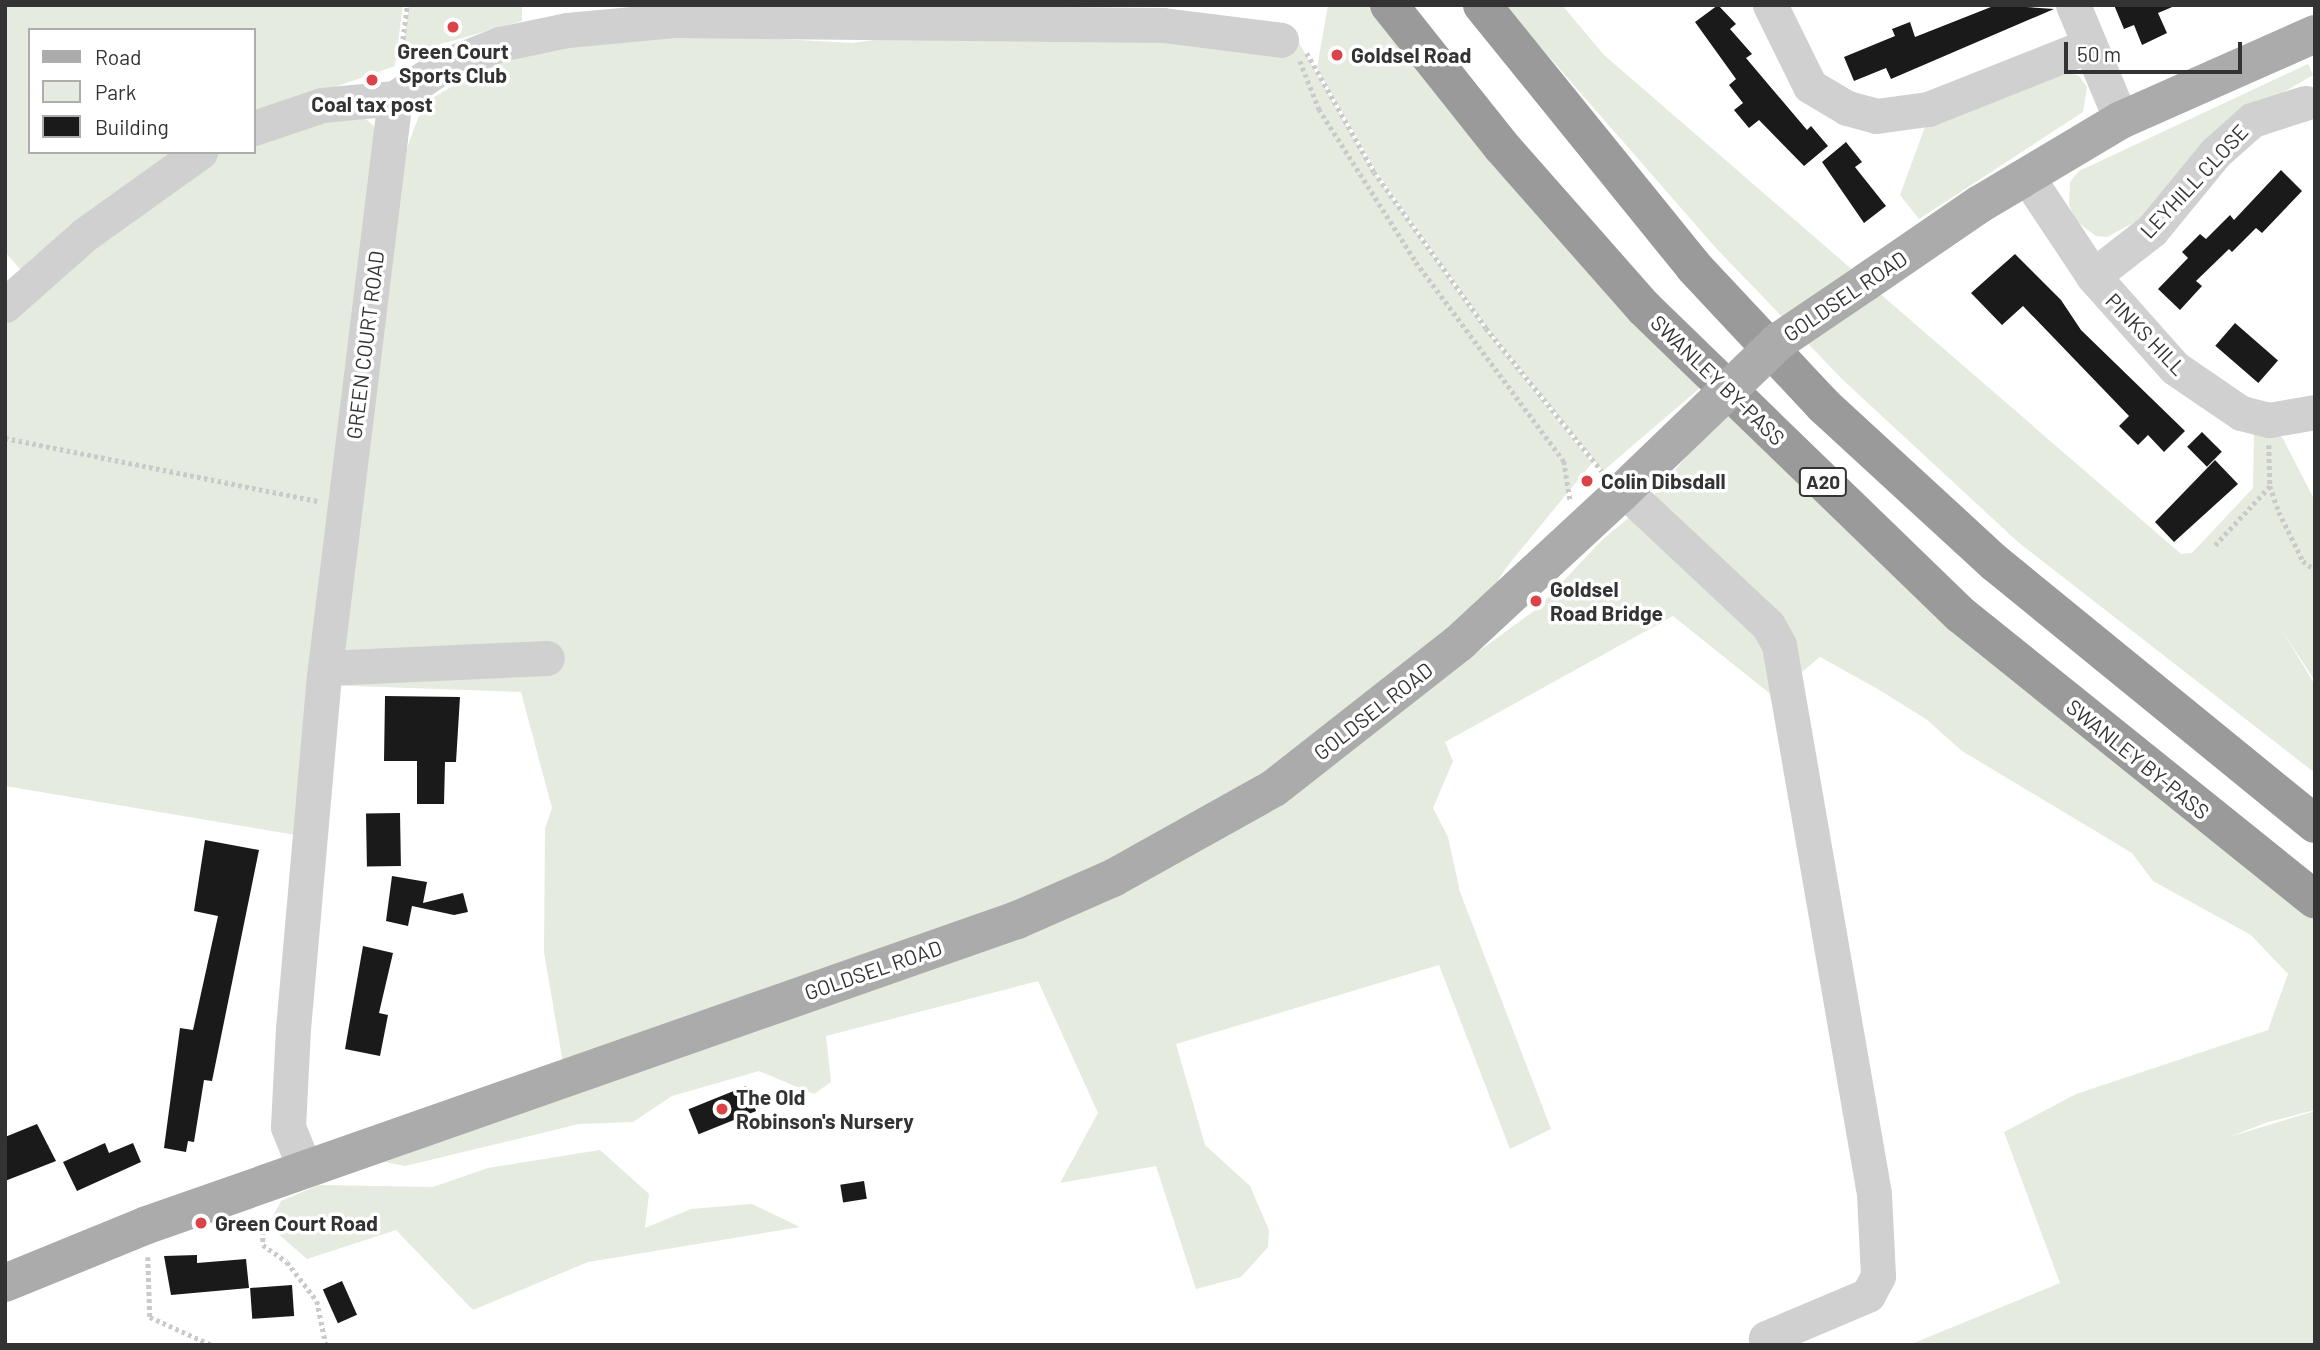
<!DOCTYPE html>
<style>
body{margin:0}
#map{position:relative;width:2320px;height:1350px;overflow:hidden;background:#fff;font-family:Barlow,sans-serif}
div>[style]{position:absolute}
.green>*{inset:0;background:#e5ebdf}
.building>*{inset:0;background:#1a1a1a;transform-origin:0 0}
.path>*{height:4.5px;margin-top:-2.25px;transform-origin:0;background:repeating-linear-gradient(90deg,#cacaca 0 3.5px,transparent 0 7px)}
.minor>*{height:35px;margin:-17.5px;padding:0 17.5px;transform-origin:17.5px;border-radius:17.5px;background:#d0d0d0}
.major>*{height:38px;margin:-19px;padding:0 19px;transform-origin:19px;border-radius:19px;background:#ababab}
.highway>*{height:38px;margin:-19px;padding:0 19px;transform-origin:19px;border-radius:19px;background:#9a9a9a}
.major-bridge>*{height:38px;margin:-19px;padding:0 19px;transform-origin:19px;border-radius:19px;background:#ababab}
.dots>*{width:19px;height:19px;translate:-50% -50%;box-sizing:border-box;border:4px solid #fff;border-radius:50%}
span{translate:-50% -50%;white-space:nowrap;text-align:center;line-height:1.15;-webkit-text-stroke:7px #fff;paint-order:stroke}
.shield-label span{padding:2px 5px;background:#fff;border:2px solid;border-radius:5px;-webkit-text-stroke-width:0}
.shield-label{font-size:19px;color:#333;font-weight:700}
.poi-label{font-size:21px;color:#333;font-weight:700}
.left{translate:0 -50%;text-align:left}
.street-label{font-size:21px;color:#333}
.frame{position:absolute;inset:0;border:7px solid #333;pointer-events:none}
.legend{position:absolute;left:28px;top:28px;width:228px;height:126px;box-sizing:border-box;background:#fff;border:2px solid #adadad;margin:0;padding:9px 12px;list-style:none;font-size:21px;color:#333}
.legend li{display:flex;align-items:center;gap:14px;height:35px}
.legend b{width:35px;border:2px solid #adadad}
.scale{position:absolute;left:2064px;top:42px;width:178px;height:32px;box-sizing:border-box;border:4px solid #333;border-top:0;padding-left:9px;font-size:21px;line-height:24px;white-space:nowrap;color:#333;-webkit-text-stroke:5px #fff;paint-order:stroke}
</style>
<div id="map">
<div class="green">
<i style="clip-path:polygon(5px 5px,403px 5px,395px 66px,254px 115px,254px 30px,30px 30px,30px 152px,178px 152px,27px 277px,5px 252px)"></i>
<i style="clip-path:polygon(409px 5px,522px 5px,522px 21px,402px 55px)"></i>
<i style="clip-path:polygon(1328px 5px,1387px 5px,1715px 375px,1603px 471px,1487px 328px,1376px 171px,1317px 68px)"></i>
<i style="clip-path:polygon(1504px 5px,1562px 5px,1604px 55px,2181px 554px,2192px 553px,2253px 488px,2254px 433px,2281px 435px,2315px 501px,2315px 681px,2282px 630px,2315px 685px,2315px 773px,2018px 542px,1843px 380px,1715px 247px)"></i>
<i style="clip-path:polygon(983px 25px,1163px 27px,1299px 43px,1373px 172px,1485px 329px,1592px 463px,1509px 564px,1457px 641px,1111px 875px,565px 1075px,544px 952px,545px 829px,552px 808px,521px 692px,325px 685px,382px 213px,424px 103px,504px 56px,654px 32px,852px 43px)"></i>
<i style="clip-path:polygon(2308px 64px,2313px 75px,2237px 119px,2161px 208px,2107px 237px,2096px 236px,2076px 221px,2069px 205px,2070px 182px,2079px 171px)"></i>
<i style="clip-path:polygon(2065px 71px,2079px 76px,2087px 87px,2083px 112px,1919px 219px,1900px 195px,1925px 127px)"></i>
<i style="clip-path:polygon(349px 105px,387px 137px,308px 837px,5px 786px,5px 309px,206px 152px,254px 152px,254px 131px)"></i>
<i style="clip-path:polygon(1734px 399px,2315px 902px,2315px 1110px,2268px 1122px,2229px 1137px,2315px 1111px,2315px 1345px,1909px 1345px,2060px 1283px,2004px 1132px,2076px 1094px,2268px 1030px,2288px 974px,2251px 935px,2153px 881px,2132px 853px,1962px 751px,1926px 719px,1876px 688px,1820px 657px,1773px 696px,1673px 616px,1445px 742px,1453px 761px,1433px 808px,1448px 837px,1460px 892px,1551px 1129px,1510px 1149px,1439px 965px,1176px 1044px,1205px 1145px,1250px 1186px,1269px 1230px,1268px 1247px,1241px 1277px,1196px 1289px,1156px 1166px,1060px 1183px,1098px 1113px,1038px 981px,826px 1036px,831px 1082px,814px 1094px,759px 1071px,672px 1096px,633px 1122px,579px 1124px,405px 1166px,385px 1162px,1018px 921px,1468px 659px,1538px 608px,1601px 541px,1651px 499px)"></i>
<i style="clip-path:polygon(600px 1150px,649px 1194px,645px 1228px,691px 1209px,752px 1204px,800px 1227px,588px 1262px,473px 1310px,396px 1230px,307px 1259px,268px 1225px,281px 1201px,319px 1185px,433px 1187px,488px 1168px)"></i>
</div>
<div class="building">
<i style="clip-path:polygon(1718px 5px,1736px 24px,1730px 29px,1752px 54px,1746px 58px,1807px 130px,1811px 126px,1828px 146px,1804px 166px,1759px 120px,1749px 128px,1734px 110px,1743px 103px,1729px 85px,1736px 79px,1695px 22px)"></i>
<i style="clip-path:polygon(1996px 5px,2054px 9px,1891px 79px,1886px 68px,1854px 81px,1844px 57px,1895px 36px,1892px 29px,1910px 22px,1915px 37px)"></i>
<i style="clip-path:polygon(2114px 5px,2177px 5px,2158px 13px,2167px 33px,2142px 45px,2134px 25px,2124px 29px)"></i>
<i style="clip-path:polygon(1846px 142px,1862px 162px,1855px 167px,1886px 206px,1864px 223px,1822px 162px)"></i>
<i style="clip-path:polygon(2281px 170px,2302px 191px,2262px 233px,2256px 228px,2232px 252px,2229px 249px,2196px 281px,2202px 286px,2180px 310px,2158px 289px,2188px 258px,2182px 252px,2200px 234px,2206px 239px,2230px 215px,2234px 220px)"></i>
<i style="clip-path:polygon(2015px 254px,2061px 300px,2081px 330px,2185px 431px,2164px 452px,2148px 435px,2138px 445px,2119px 426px,2129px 416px,2023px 306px,2002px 325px,1971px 293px)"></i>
<i style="left:2235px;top:323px;width:57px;height:30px;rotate:41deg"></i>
<i style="left:2202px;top:432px;width:28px;height:21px;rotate:45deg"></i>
<i style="clip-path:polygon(2215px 460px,2238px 484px,2174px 542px,2155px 522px)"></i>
<i style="clip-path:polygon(385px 696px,460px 697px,456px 762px,445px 762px,444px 804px,417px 804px,417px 761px,384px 761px)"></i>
<i style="left:400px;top:813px;width:53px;height:34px;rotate:89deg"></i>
<i style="clip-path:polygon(205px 840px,259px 850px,212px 1081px,204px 1080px,194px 1142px,188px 1141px,186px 1152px,164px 1148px,180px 1028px,193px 1030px,218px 916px,194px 911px)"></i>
<i style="clip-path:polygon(392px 876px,427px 882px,423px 903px,463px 893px,468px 912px,454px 915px,412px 906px,408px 926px,386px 921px)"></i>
<i style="clip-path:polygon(363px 946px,393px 953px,379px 1013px,388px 1015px,380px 1056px,345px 1049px)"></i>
<i style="left:746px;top:1086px;width:27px;height:62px;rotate:68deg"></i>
<i style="clip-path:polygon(37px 1124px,56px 1161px,5px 1181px,5px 1137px)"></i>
<i style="clip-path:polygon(105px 1143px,109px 1153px,133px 1143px,141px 1162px,77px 1191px,63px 1162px)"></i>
<i style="left:864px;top:1181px;width:18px;height:24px;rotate:81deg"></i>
<i style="clip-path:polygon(197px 1255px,197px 1263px,246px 1259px,249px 1288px,171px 1295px,164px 1256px)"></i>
<i style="left:342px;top:1281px;width:37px;height:21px;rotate:66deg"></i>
<i style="left:292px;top:1285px;width:31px;height:42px;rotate:86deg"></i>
</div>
<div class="path">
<i style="left:1307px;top:53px;width:137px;rotate:60.6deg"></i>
<i style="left:1374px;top:172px;width:192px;rotate:54.3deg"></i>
<i style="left:1486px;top:328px;width:184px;rotate:51deg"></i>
<i style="left:400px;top:60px;width:55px;rotate:-82.7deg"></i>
<i style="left:1300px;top:61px;width:52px;rotate:68.4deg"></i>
<i style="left:1319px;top:109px;width:181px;rotate:57.6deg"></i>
<i style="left:1416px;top:262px;width:248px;rotate:53.4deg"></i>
<i style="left:1564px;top:461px;width:39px;rotate:81deg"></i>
<i style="left:5px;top:438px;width:319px;rotate:11.4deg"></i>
<i style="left:2269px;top:445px;width:41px;rotate:88.6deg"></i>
<i style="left:2270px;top:486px;width:28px;rotate:71deg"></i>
<i style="left:2279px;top:512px;width:55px;rotate:63.9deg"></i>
<i style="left:2303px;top:561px;width:15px;rotate:37deg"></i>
<i style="left:2215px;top:545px;width:81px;rotate:-47deg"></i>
<i style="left:263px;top:1217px;width:28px;rotate:90deg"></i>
<i style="left:263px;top:1245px;width:29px;rotate:35deg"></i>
<i style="left:287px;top:1262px;width:49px;rotate:52.4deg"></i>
<i style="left:317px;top:1301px;width:45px;rotate:78.4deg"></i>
<i style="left:148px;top:1257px;width:60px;rotate:88.1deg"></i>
<i style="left:150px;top:1317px;width:68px;rotate:24.3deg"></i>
</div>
<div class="minor">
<i style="left:1770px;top:5px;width:90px;rotate:63.7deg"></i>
<i style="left:1810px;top:86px;width:43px;rotate:30.7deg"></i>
<i style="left:1847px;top:108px;width:30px;rotate:15deg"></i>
<i style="left:1876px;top:116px;width:52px;rotate:-7.7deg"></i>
<i style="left:1928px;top:109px;width:171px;rotate:-21.6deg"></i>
<i style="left:2073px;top:5px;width:125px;rotate:67.3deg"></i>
<i style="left:254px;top:128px;width:72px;rotate:-18.7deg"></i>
<i style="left:322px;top:105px;width:73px;rotate:-5.5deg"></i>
<i style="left:395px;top:98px;width:55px;rotate:-34deg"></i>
<i style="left:441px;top:67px;width:63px;rotate:-21.3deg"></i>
<i style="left:500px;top:44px;width:68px;rotate:-11.8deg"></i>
<i style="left:567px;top:30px;width:107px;rotate:-5.3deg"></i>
<i style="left:674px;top:20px;width:489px;rotate:0.6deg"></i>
<i style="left:1163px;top:25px;width:119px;rotate:7.2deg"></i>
<i style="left:2026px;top:175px;width:121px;rotate:56.4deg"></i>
<i style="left:2093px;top:276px;width:123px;rotate:48.3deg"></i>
<i style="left:2175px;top:368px;width:80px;rotate:34.3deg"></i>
<i style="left:2241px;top:413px;width:29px;rotate:14deg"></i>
<i style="left:2269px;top:420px;width:47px;rotate:-9.9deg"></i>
<i style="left:2093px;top:276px;width:75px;rotate:-37.9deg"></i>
<i style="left:2152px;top:230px;width:99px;rotate:-50.7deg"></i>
<i style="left:2215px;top:153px;width:50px;rotate:-41.7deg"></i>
<i style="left:2252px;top:120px;width:56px;rotate:-17.8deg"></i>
<i style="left:5px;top:305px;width:106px;rotate:-41.5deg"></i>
<i style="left:84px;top:235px;width:143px;rotate:-35.6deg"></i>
<i style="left:1624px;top:490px;width:197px;rotate:43.2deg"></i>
<i style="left:1768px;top:625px;width:23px;rotate:61deg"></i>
<i style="left:1779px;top:645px;width:557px;rotate:80.18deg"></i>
<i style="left:1874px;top:1194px;width:82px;rotate:87.2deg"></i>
<i style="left:1878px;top:1276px;width:21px;rotate:118deg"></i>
<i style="left:1868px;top:1295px;width:111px;rotate:157.1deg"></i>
<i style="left:325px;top:668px;width:222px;rotate:-2.6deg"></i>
<i style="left:305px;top:1169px;width:45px;rotate:-112deg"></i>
<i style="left:288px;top:1127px;width:98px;rotate:-87.1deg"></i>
<i style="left:293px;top:1029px;width:354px;rotate:-85deg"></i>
<i style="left:324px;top:676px;width:582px;rotate:-83deg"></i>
</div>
<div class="major">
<i style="left:1866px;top:282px;width:138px;rotate:-34.4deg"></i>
<i style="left:1980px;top:204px;width:164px;rotate:-30.8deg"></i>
<i style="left:2121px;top:120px;width:212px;rotate:-23.9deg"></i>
<i style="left:5px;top:1283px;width:153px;rotate:-22.2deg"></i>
<i style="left:147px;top:1225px;width:922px;rotate:-19.32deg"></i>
<i style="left:1017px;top:920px;width:105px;rotate:-23.6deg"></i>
<i style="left:1113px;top:878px;width:184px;rotate:-29.2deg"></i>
<i style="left:1274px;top:788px;width:235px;rotate:-38.1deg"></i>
<i style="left:1459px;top:643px;width:219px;rotate:-42.8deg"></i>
</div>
<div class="highway">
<i style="left:1389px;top:5px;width:181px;rotate:51.5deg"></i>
<i style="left:1502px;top:147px;width:215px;rotate:48.6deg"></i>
<i style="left:1644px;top:308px;width:441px;rotate:44.1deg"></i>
<i style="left:1961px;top:615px;width:454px;rotate:38.8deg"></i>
<i style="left:1482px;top:5px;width:337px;rotate:51deg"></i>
<i style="left:1694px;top:267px;width:189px;rotate:46.9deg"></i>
<i style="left:1823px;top:405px;width:234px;rotate:42.6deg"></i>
<i style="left:1995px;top:563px;width:413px;rotate:39.2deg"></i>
</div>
<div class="major-bridge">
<i style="left:1620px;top:494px;width:221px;rotate:-43.9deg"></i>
<i style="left:1779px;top:341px;width:105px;rotate:-34.1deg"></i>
</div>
<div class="dots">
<i style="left:453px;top:27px;background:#db4349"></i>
<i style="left:1337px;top:55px;background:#db4349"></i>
<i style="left:372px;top:80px;background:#db4349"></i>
<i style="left:1587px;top:481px;background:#db4349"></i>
<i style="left:1536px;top:601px;background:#db4349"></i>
<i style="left:722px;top:1109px;background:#db4349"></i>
<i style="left:201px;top:1223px;background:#db4349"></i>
</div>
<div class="shield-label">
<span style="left:1823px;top:482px">A20</span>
</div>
<div class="poi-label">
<span style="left:453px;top:63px">Green Court<br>Sports Club</span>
<span class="left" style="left:1351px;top:55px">Goldsel Road</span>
<span style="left:372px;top:104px">Coal tax post</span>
<span class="left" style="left:1601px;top:481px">Colin Dibsdall</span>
<span class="left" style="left:1550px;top:601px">Goldsel<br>Road Bridge</span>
<span class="left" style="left:736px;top:1109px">The Old<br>Robinson's Nursery</span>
<span class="left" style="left:215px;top:1223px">Green Court Road</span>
</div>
<div class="street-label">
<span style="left:2194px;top:181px;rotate:-47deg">LEYHILL CLOSE</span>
<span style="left:1845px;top:296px;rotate:-34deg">GOLDSEL ROAD</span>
<span style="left:2146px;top:334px;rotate:46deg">PINKS HILL</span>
<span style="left:365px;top:345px;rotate:-83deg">GREEN COURT ROAD</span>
<span style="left:1718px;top:380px;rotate:44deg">SWANLEY BY-PASS</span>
<span style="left:1373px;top:711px;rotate:-38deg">GOLDSEL ROAD</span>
<span style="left:2138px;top:759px;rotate:39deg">SWANLEY BY-PASS</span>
<span style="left:873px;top:970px;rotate:-19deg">GOLDSEL ROAD</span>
</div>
<div class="frame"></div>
<ul class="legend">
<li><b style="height:9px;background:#ababab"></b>Road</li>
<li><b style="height:19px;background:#e5ebdf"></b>Park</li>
<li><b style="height:19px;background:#1a1a1a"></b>Building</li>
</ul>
<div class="scale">50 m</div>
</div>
